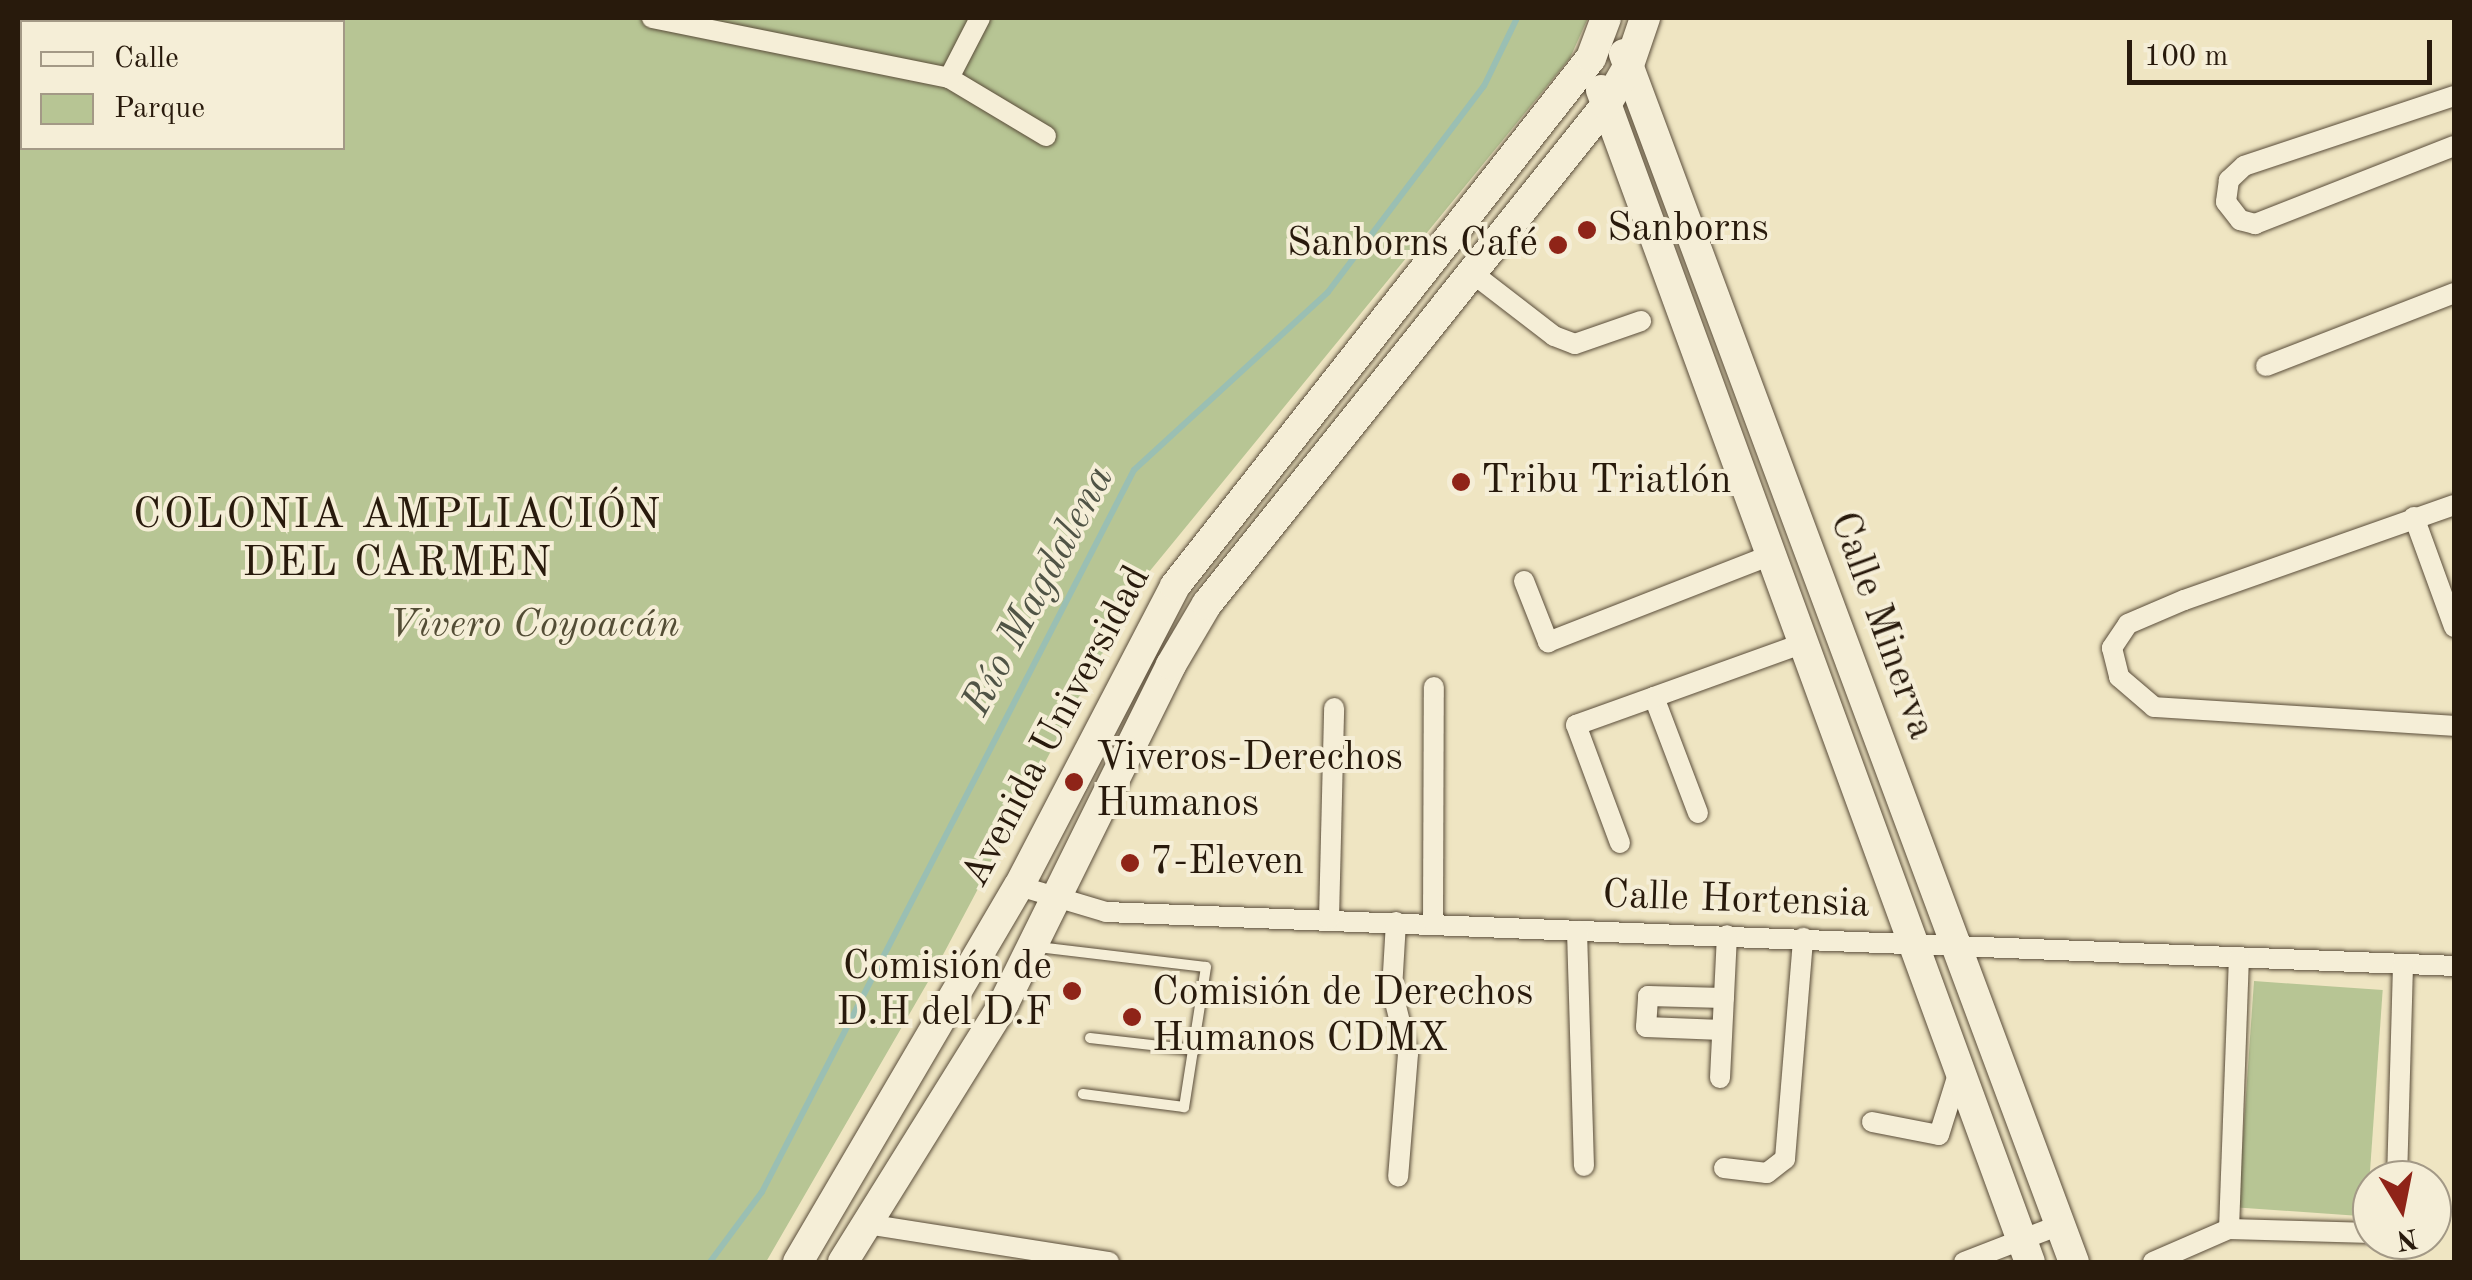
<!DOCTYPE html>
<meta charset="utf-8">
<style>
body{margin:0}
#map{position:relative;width:2472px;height:1280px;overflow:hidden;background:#efe5c2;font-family:"Old Standard TT",serif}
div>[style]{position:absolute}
.green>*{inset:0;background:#b7c594;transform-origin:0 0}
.stream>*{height:6px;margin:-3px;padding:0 3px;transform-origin:3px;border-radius:3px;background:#9abfb3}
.roads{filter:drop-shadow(0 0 2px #5a4d3a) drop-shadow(0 0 2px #5a4d3a)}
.lane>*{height:10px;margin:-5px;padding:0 5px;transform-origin:5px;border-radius:5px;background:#f5eed7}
.street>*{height:20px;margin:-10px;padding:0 10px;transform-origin:10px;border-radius:10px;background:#f5eed7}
.secondary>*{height:30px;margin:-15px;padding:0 15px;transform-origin:15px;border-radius:15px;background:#f5eed7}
.dots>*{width:28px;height:28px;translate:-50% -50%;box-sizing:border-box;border:5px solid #f5eed7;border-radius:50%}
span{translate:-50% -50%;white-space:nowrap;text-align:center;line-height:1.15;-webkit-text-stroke:8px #f5eed7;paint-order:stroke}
.poi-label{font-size:40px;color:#281a0c}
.left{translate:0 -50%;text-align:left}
.right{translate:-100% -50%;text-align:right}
.park-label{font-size:40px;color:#534d35;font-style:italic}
.street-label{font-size:40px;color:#281a0c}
.neighbourhood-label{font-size:42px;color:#281a0c;letter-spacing:2.5px}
.water-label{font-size:42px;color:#505446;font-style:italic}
.frame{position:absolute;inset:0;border:20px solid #281a0c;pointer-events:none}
.legend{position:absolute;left:20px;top:20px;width:325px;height:130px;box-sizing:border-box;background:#f5eed7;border:2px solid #a39986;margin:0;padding:12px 18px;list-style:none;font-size:30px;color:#281a0c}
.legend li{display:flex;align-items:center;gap:20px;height:50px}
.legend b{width:50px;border:2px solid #a39986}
.north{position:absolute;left:2352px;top:1160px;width:100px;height:100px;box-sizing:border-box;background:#f5eed7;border:2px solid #a39986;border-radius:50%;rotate:170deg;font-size:28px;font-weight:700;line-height:40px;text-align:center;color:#281a0c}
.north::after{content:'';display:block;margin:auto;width:35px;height:45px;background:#8f2418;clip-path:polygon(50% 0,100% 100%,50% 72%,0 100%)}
.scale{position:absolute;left:2127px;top:40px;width:305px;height:45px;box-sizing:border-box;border:5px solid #281a0c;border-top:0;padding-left:12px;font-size:30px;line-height:35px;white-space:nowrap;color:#281a0c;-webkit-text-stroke:8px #f5eed7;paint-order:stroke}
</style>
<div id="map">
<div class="green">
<i style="clip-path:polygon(evenodd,18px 18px,1588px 18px,1570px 58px,1140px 583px,936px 968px,766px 1262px,18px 1262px,18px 18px,22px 22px,342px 22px,342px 148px,22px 148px,22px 22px)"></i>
<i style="left:2254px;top:981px;width:129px;height:227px;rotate:4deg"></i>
</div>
<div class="stream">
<i style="left:710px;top:1262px;width:87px;rotate:-53.4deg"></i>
<i style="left:762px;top:1192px;width:812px;rotate:-62.74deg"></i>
<i style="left:1134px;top:470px;width:263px;rotate:-42.5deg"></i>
<i style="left:1328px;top:292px;width:258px;rotate:-52.9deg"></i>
<i style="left:1484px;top:86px;width:76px;rotate:-64.1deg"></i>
</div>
<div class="roads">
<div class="lane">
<i style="left:242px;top:18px;width:5px;rotate:53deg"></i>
<i style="left:176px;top:22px;width:6px;rotate:-45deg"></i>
<i style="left:1038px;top:947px;width:169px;rotate:6.8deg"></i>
<i style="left:1206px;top:967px;width:142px;rotate:98.9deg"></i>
<i style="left:1184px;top:1107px;width:102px;rotate:-172.7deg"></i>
<i style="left:1090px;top:1038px;width:106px;rotate:6.5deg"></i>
</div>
<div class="street">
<i style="left:652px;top:18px;width:303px;rotate:11.4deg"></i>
<i style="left:949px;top:78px;width:113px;rotate:30.9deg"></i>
<i style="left:949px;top:78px;width:68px;rotate:-62.7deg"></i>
<i style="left:2454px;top:96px;width:221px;rotate:161.6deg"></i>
<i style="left:2244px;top:166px;width:21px;rotate:137deg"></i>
<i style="left:2229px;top:180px;width:22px;rotate:98deg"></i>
<i style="left:2226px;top:202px;width:23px;rotate:52deg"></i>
<i style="left:2240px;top:220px;width:16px;rotate:15deg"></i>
<i style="left:2255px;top:224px;width:214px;rotate:-21.4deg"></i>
<i style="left:1471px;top:272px;width:105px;rotate:37.6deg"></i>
<i style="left:1554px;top:336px;width:22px;rotate:21deg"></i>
<i style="left:1575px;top:344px;width:70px;rotate:-19.2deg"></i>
<i style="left:2266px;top:366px;width:202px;rotate:-21.2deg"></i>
<i style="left:2454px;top:505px;width:286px;rotate:160.6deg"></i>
<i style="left:2184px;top:600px;width:61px;rotate:156.8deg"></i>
<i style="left:2128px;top:624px;width:29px;rotate:124deg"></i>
<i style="left:2112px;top:648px;width:30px;rotate:76deg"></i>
<i style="left:2119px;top:677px;width:46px;rotate:40.6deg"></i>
<i style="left:2154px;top:707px;width:301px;rotate:3.6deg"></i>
<i style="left:2414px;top:517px;width:117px;rotate:70deg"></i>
<i style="left:1524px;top:581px;width:66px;rotate:68.5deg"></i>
<i style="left:1548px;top:642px;width:237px;rotate:-21.3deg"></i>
<i style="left:1698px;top:813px;width:124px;rotate:-110.8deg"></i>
<i style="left:1654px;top:697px;width:156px;rotate:-19.8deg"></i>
<i style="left:1620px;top:843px;width:126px;rotate:-110.4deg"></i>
<i style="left:1576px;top:725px;width:83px;rotate:-19.7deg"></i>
<i style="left:1019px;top:886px;width:91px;rotate:16.6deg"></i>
<i style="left:1106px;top:912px;width:1349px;rotate:2.29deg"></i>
<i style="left:1329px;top:919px;width:211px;rotate:-88.6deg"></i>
<i style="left:1396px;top:922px;width:68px;rotate:93.4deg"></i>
<i style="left:1392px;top:990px;width:66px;rotate:76deg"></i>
<i style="left:1408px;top:1054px;width:123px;rotate:94.6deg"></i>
<i style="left:1433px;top:922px;width:235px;rotate:-89.8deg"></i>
<i style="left:1577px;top:931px;width:235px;rotate:88.3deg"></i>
<i style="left:1722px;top:1030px;width:76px;rotate:-177.7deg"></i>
<i style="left:1646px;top:1027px;width:31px;rotate:-86deg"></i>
<i style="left:1648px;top:996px;width:76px;rotate:1.5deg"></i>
<i style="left:1720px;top:1078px;width:143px;rotate:-87.2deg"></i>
<i style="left:1872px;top:1122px;width:68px;rotate:11deg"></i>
<i style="left:1939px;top:1135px;width:67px;rotate:-72.6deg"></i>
<i style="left:1724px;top:1168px;width:43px;rotate:6.6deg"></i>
<i style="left:1767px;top:1173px;width:23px;rotate:-38deg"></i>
<i style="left:1785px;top:1159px;width:222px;rotate:-85.3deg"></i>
<i style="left:2397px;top:1180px;width:216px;rotate:-88.4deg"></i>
<i style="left:866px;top:1224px;width:246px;rotate:8.9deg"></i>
<i style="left:2229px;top:1229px;width:272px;rotate:-87.9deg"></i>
<i style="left:1964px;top:1262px;width:103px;rotate:-21.1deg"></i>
<i style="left:2153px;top:1262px;width:83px;rotate:-23.5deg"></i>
<i style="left:2229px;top:1229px;width:143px;rotate:1.6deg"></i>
</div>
<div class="secondary">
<i style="left:1624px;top:54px;width:1289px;rotate:69.57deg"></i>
<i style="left:1601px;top:90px;width:1248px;rotate:69.9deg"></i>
<i style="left:798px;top:1262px;width:436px;rotate:-59.6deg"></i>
<i style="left:1019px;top:886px;width:338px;rotate:-62.5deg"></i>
<i style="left:1175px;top:586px;width:672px;rotate:-51.77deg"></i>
<i style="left:1591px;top:58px;width:43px;rotate:-69.4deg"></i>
<i style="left:843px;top:1262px;width:305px;rotate:-58.1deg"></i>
<i style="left:1004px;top:1003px;width:377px;rotate:-63.7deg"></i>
<i style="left:1171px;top:665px;width:71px;rotate:-59.5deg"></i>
<i style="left:1207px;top:604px;width:639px;rotate:-51.35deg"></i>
<i style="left:1606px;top:105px;width:46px;rotate:-60.1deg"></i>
<i style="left:1629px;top:65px;width:50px;rotate:-71.2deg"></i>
</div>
</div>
<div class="dots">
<i style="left:1587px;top:230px;background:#8f2418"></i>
<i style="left:1558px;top:245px;background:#8f2418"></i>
<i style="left:1461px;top:482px;background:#8f2418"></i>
<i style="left:1074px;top:782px;background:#8f2418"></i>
<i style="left:1130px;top:863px;background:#8f2418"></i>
<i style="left:1072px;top:991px;background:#8f2418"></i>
<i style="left:1132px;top:1017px;background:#8f2418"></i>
</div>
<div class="poi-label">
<span class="left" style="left:1607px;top:230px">Sanborns</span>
<span class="right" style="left:1538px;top:245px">Sanborns Café</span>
<span class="left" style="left:1481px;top:482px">Tribu Triatlón</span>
<span class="left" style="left:1096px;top:782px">Viveros-Derechos<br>Humanos</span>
<span class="left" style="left:1150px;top:863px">7-Eleven</span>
<span class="right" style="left:1052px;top:991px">Comisión de<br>D.H del D.F</span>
<span class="left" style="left:1152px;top:1017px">Comisión de Derechos<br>Humanos CDMX</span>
</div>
<div class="park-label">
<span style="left:534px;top:626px">Vivero Coyoacán</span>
</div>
<div class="street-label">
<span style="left:1881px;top:626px;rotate:70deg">Calle Minerva</span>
<span style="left:1057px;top:727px;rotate:-62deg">Avenida Universidad</span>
<span style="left:1736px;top:901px;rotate:2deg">Calle Hortensia</span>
</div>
<div class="neighbourhood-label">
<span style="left:398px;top:540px">COLONIA AMPLIACIÓN<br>DEL CARMEN</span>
</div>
<div class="water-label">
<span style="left:1039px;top:591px;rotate:-62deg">Río Magdalena</span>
</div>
<div class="frame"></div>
<ul class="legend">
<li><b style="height:12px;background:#f5eed7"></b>Calle</li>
<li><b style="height:28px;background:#b7c594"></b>Parque</li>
</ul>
<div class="north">N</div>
<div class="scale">100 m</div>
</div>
